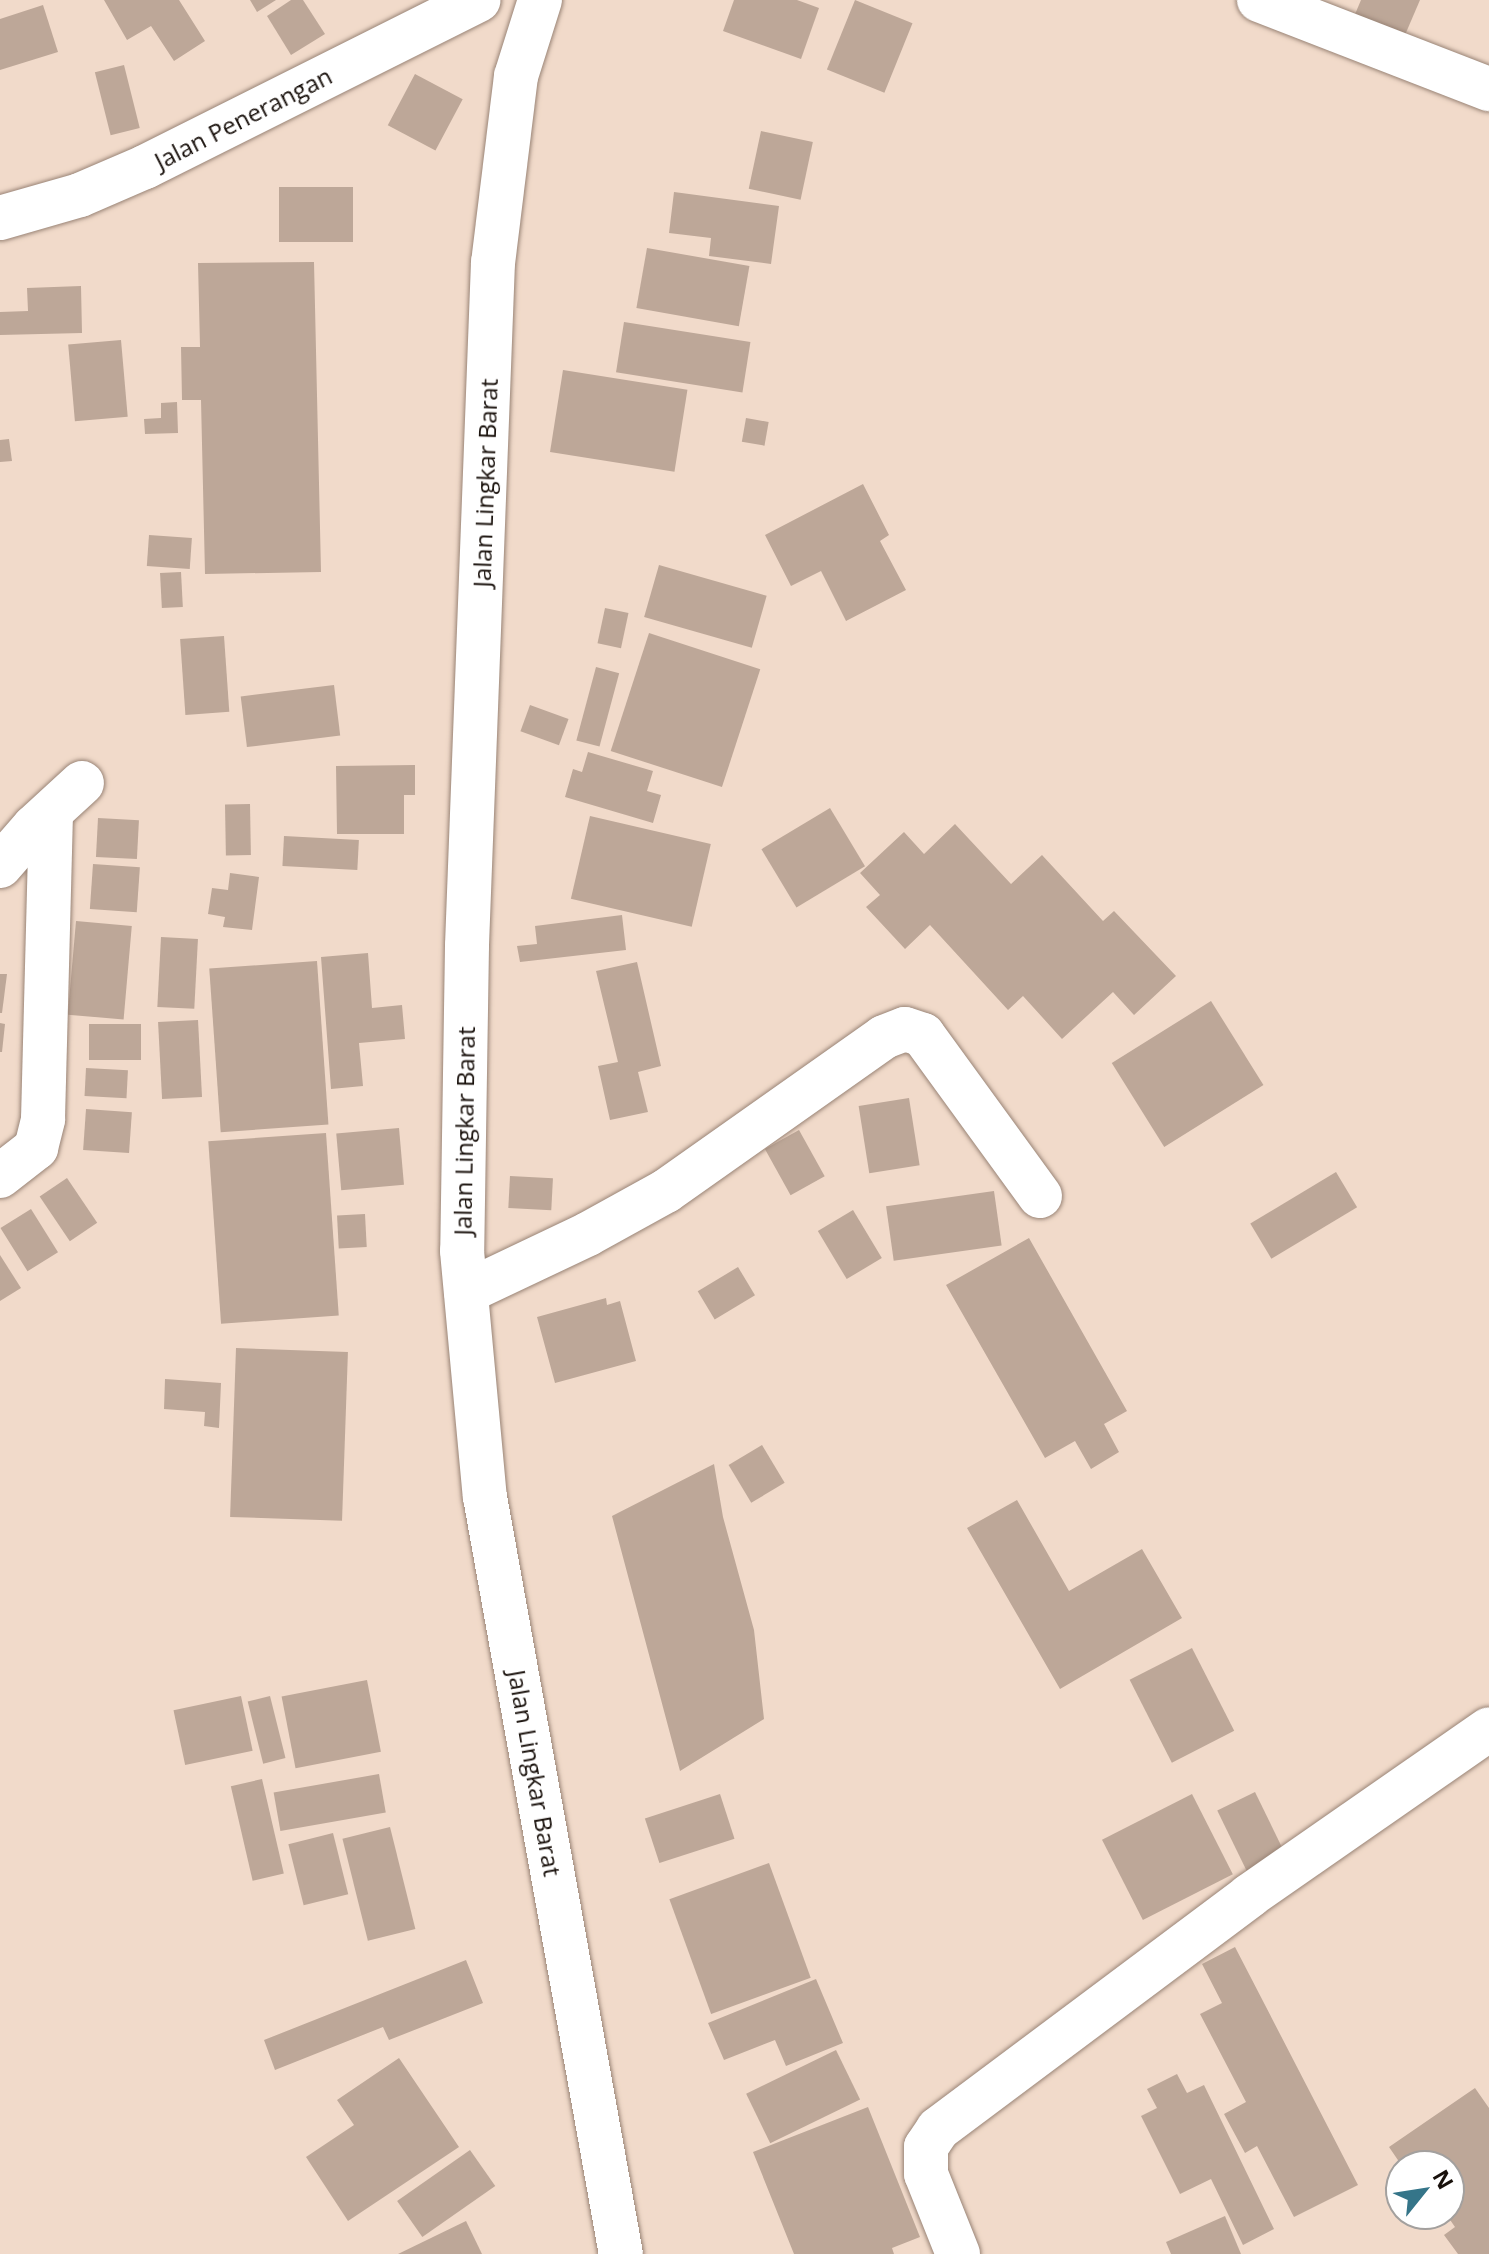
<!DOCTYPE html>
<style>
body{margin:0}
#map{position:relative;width:1489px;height:2254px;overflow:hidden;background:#f1daca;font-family:"Open Sans",sans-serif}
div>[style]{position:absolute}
.building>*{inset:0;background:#bda798;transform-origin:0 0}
.roads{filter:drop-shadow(0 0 2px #998476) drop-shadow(0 0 2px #998476)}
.minor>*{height:44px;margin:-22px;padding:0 22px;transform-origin:22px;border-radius:22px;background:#fff}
.highway>*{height:44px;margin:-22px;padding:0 22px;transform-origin:22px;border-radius:22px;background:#fff}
span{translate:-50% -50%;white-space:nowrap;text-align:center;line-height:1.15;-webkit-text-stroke:6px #fff;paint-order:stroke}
.street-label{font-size:24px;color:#19110c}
.north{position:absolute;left:1385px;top:2150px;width:80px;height:80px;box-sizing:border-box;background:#fff;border:2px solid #a3a09e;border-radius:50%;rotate:60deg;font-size:22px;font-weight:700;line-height:32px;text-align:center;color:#19110c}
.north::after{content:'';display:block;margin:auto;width:28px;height:36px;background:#357589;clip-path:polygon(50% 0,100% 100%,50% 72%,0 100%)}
</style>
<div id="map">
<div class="building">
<i style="clip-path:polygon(104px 0,179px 0,205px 41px,174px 61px,151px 26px,127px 40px)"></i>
<i style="clip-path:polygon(250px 0,276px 0,257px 12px)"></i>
<i style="clip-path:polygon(291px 0,303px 0,325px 34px,291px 55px,267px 16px)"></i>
<i style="clip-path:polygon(734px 0,797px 0,819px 8px,801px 59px,723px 31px)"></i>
<i style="left:855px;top:0;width:62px;height:75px;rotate:22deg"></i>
<i style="clip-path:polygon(1361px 0,1420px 0,1402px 42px,1353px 19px)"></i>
<i style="clip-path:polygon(43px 5px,58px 52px,0 70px,0 19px)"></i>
<i style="left:124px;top:65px;width:65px;height:30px;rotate:76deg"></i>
<i style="left:415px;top:74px;width:54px;height:58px;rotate:28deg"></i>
<i style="left:761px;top:131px;width:53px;height:59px;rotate:12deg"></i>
<i style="left:353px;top:187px;width:55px;height:74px;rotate:90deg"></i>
<i style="clip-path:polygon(674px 192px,779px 206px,771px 264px,709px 256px,711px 238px,669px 233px)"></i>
<i style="left:647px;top:248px;width:104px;height:61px;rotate:10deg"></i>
<i style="clip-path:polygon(314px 262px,321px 572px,205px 574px,201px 400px,182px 400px,181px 347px,200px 347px,198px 263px)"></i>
<i style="clip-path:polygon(81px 286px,82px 333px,0 335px,0 312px,28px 311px,27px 288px)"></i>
<i style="left:624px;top:322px;width:128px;height:51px;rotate:9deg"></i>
<i style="left:121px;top:340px;width:77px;height:53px;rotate:85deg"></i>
<i style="left:563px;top:370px;width:126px;height:83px;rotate:9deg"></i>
<i style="clip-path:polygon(177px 402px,178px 433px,145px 434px,144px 419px,161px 418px,161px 403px)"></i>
<i style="left:746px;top:418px;width:23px;height:24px;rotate:10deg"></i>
<i style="clip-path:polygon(9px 439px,12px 461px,0 462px,0 440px)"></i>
<i style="clip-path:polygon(863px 484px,889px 535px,880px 541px,906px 590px,846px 621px,821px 571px,791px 586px,765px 535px)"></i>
<i style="left:149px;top:535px;width:43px;height:31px;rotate:4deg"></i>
<i style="left:659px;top:565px;width:112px;height:54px;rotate:16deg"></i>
<i style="left:181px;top:572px;width:35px;height:21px;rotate:87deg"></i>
<i style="left:605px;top:608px;width:24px;height:36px;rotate:12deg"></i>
<i style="left:649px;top:633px;width:117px;height:124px;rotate:18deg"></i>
<i style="left:224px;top:636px;width:76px;height:44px;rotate:86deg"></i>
<i style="left:596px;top:667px;width:24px;height:76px;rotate:15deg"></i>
<i style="left:334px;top:685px;width:51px;height:94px;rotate:83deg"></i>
<i style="left:530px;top:705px;width:41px;height:28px;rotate:20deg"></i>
<i style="clip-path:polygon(588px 752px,653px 771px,647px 791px,661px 795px,653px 823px,565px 797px,573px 769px,582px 772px)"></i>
<i style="clip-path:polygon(415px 765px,415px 795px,404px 795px,404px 834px,337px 834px,336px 766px)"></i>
<i style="left:250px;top:804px;width:51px;height:25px;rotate:89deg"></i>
<i style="left:830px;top:808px;width:68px;height:80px;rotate:59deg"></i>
<i style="left:590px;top:816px;width:124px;height:85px;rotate:13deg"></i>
<i style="left:98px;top:818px;width:41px;height:39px;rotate:3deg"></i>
<i style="clip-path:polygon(955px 824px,1011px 884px,1042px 855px,1103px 921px,1114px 911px,1176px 976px,1134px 1015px,1113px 992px,1062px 1039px,1023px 996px,1008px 1010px,930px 925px,905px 949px,866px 907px,880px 895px,860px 873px,904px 832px,924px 854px)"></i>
<i style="left:284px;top:836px;width:75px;height:30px;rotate:3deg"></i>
<i style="left:93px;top:864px;width:47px;height:45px;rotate:4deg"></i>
<i style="clip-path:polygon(230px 873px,259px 877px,252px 930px,223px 927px,225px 917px,208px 914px,212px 888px,228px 890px)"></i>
<i style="clip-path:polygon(622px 915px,626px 950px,520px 962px,517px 946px,537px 944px,535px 926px)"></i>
<i style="left:76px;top:921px;width:56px;height:94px;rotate:5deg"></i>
<i style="left:161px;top:937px;width:37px;height:70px;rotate:3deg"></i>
<i style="clip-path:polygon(368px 953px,372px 1008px,402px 1005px,405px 1039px,359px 1043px,363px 1086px,331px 1089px,321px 957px)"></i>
<i style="left:317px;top:961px;width:164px;height:108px;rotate:86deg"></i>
<i style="clip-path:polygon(637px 962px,661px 1066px,638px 1072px,648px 1112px,610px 1120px,598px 1066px,618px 1062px,596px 971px)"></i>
<i style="clip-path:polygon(0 974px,7px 974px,2px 1013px,0 1013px)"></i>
<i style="left:1211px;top:1001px;width:99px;height:117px;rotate:58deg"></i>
<i style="left:198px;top:1020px;width:77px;height:40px;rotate:87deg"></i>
<i style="clip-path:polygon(0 1023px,5px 1024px,2px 1052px,0 1052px)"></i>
<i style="left:89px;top:1024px;width:52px;height:36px"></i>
<i style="left:86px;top:1068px;width:42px;height:28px;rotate:3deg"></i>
<i style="left:909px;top:1098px;width:68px;height:51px;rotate:81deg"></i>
<i style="left:86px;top:1109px;width:46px;height:41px;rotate:4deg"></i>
<i style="left:399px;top:1128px;width:57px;height:63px;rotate:85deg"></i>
<i style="left:799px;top:1130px;width:53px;height:39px;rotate:61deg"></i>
<i style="left:326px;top:1133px;width:183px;height:118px;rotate:86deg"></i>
<i style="left:1336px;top:1172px;width:41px;height:100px;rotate:59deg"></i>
<i style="left:510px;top:1176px;width:43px;height:32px;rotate:3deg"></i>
<i style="left:67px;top:1178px;width:54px;height:33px;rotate:56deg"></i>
<i style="left:994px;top:1191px;width:55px;height:109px;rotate:82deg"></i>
<i style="left:31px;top:1209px;width:51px;height:36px;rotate:58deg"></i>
<i style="left:853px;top:1210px;width:56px;height:41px;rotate:59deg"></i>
<i style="left:365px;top:1214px;width:33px;height:28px;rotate:87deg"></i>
<i style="clip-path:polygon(1029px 1238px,1127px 1411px,1104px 1424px,1119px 1452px,1091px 1469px,1075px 1441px,1045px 1458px,946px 1285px)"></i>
<i style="clip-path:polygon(0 1255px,21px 1288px,0 1301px)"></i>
<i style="left:738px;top:1267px;width:33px;height:47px;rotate:59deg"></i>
<i style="clip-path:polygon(606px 1298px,607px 1305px,620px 1301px,636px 1361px,555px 1383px,537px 1317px)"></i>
<i style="left:236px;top:1348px;width:112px;height:169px;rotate:2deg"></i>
<i style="clip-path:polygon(165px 1379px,221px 1383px,219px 1428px,204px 1426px,205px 1412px,164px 1409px)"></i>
<i style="left:762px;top:1445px;width:44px;height:39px;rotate:59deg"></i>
<i style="clip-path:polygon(714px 1464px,723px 1517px,754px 1630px,764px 1719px,680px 1771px,612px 1516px)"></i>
<i style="clip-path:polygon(1017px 1500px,1069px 1591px,1142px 1549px,1182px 1618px,1060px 1689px,967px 1528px)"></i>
<i style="left:1192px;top:1648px;width:93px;height:70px;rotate:63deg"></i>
<i style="left:367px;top:1680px;width:73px;height:87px;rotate:79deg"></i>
<i style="left:241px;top:1696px;width:56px;height:69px;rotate:78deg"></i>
<i style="left:270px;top:1696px;width:64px;height:23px;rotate:76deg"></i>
<i style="left:379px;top:1774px;width:39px;height:107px;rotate:80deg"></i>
<i style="left:262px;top:1779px;width:97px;height:32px;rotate:77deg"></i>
<i style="left:1255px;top:1792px;width:67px;height:42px;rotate:64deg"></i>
<i style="left:720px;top:1794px;width:47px;height:79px;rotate:72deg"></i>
<i style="left:1192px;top:1794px;width:90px;height:101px;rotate:63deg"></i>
<i style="left:390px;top:1827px;width:105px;height:49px;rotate:76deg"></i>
<i style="left:333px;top:1833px;width:63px;height:46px;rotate:76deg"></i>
<i style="left:769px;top:1863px;width:122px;height:106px;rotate:70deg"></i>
<i style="clip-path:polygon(1235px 1947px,1358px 2185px,1294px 2217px,1257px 2146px,1245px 2153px,1224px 2114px,1246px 2102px,1200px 2014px,1222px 2003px,1202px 1964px)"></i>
<i style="clip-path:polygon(466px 1960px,483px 2003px,389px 2040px,383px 2027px,275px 2070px,264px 2040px)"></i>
<i style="clip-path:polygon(816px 1979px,843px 2043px,786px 2066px,775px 2040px,724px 2060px,708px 2023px)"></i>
<i style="left:836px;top:2050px;width:55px;height:100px;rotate:64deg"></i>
<i style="clip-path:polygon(399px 2058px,459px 2147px,348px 2221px,306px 2157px,354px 2125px,337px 2100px)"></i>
<i style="clip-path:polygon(1177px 2074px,1187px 2093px,1204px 2085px,1274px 2229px,1243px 2245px,1211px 2179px,1180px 2194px,1141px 2116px,1157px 2108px,1147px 2089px)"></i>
<i style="clip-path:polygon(1475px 2088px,1489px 2108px,1489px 2254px,1458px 2254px,1444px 2235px,1455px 2227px,1446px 2214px,1449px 2214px,1449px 2166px,1402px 2166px,1389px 2147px)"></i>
<i style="clip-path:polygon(868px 2107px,920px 2237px,892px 2248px,894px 2254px,794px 2254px,753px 2152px)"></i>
<i style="left:470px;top:2150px;width:44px;height:89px;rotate:55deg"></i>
<i style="clip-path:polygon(1225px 2216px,1241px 2254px,1171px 2254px,1166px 2242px)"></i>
<i style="clip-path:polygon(466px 2221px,482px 2254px,398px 2254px)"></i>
</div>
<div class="roads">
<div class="minor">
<i style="left:1259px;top:0;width:247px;rotate:21.2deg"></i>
<i style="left:0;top:218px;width:83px;rotate:-16deg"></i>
<i style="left:80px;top:195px;width:71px;rotate:-23.3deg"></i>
<i style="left:145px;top:167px;width:373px;rotate:-26.6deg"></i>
<i style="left:0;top:866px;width:52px;rotate:-48.9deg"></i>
<i style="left:34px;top:827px;width:65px;rotate:-42.5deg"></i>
<i style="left:0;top:1176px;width:46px;rotate:-37.9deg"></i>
<i style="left:36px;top:1148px;width:30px;rotate:-76deg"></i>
<i style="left:43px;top:1119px;width:306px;rotate:-88.5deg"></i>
<i style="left:466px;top:1292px;width:135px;rotate:-25.4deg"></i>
<i style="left:588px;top:1234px;width:89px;rotate:-28.9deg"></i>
<i style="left:666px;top:1191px;width:267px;rotate:-35.2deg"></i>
<i style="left:884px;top:1037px;width:22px;rotate:-21deg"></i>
<i style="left:905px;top:1029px;width:19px;rotate:18deg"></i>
<i style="left:923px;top:1035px;width:199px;rotate:54deg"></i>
<i style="left:958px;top:2254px;width:86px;rotate:-111.8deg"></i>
<i style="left:926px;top:2174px;width:27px;rotate:-90deg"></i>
<i style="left:926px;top:2147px;width:22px;rotate:-56deg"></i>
<i style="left:938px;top:2129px;width:389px;rotate:-36.8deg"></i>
<i style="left:1249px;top:1896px;width:292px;rotate:-34.8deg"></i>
</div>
<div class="highway">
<i style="left:540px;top:0;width:80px;rotate:107.5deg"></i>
<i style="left:516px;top:76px;width:187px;rotate:97deg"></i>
<i style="left:493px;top:262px;width:684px;rotate:92.18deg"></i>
<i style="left:467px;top:946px;width:305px;rotate:90.9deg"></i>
<i style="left:462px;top:1251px;width:247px;rotate:84.7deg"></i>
<i style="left:485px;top:1497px;width:769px;rotate:79.82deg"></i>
</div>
</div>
<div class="street-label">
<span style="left:243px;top:118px;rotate:-27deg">Jalan Penerangan</span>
<span style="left:485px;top:483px;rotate:-88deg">Jalan Lingkar Barat</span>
<span style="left:464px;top:1131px;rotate:-89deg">Jalan Lingkar Barat</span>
<span style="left:535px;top:1773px;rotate:80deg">Jalan Lingkar Barat</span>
</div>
<div class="north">N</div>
</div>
